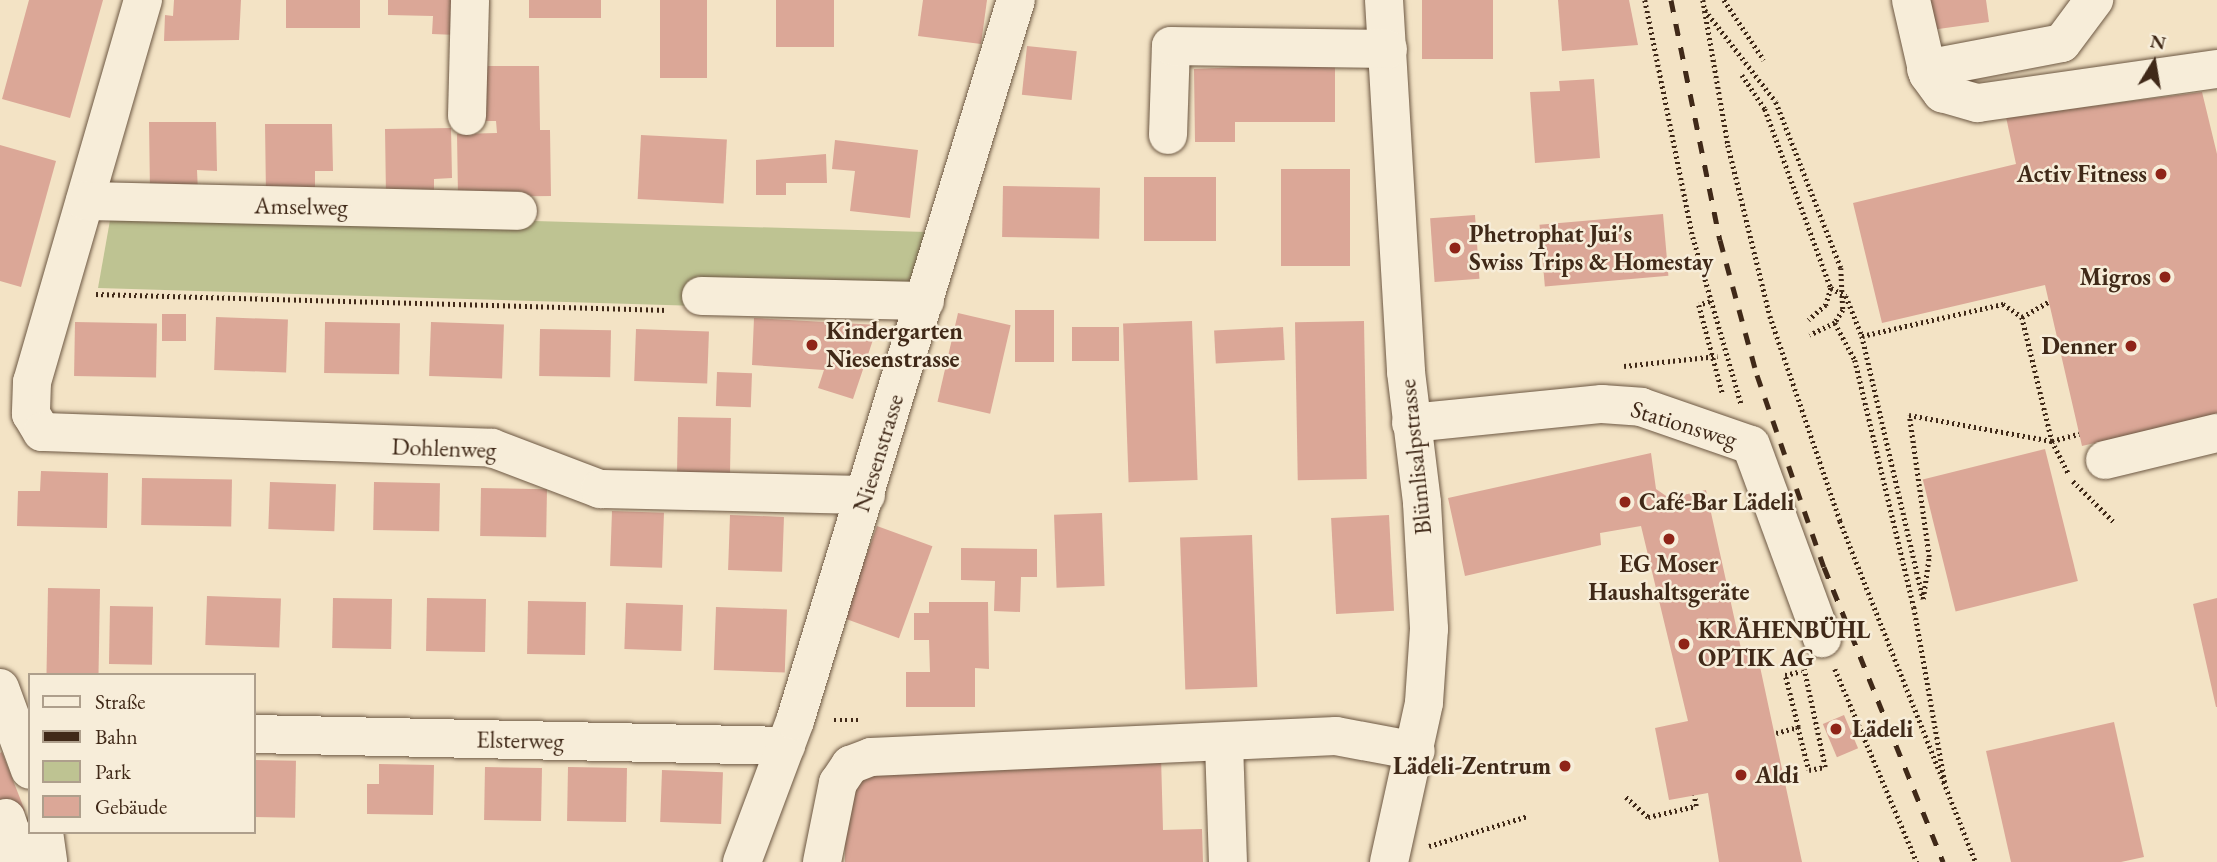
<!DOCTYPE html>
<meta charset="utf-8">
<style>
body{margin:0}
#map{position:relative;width:2217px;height:862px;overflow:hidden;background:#f3e3c5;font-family:"EB Garamond",serif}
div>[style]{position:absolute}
.green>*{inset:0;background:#bec392}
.building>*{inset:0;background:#dba797;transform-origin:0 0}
.path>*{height:4.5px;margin-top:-2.25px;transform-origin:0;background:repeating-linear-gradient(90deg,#402918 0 2px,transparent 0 5.5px)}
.roads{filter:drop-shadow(0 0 2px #6d5843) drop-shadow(0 0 2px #6d5843)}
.minor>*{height:38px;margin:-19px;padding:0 19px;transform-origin:19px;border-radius:19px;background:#f7edd9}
.rail>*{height:5px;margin-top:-2.5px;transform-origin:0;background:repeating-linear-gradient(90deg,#402918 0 12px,transparent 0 24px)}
.dots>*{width:19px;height:19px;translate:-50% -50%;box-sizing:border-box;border:4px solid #f7edd9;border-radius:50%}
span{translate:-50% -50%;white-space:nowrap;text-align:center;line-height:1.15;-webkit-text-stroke:5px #f7edd9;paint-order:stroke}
.poi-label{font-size:24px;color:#402918;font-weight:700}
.right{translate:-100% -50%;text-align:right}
.left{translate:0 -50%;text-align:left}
.street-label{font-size:24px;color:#402918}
.legend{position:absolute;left:28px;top:673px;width:228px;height:161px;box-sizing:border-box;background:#f7edd9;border:2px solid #ae9f8c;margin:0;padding:9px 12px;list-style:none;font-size:21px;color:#402918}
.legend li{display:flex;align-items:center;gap:14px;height:35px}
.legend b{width:35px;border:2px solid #ae9f8c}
.north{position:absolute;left:2119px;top:28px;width:70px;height:70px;-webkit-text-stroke:5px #f7edd9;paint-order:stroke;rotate:11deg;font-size:19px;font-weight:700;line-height:28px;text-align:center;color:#402918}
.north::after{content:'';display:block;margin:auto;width:24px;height:32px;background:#402918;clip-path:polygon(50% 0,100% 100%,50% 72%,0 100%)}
</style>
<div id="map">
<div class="green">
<i style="clip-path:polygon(112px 209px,927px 232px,914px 284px,699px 306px,98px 288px)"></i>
</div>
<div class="building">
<i style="clip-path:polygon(29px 0,103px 0,70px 118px,2px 99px)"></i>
<i style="clip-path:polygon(174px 0,241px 0,239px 40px,164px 41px,165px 15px,173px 16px)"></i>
<i style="left:286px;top:0;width:74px;height:28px"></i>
<i style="clip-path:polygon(388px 0,458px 0,457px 35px,432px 34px,433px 16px,388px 15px)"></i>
<i style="left:529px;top:0;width:72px;height:18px"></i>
<i style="left:660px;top:0;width:47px;height:78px"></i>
<i style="left:776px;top:0;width:58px;height:47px"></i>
<i style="clip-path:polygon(923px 0,987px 0,981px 44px,918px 36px)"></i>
<i style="left:1422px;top:0;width:71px;height:59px"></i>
<i style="clip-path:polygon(1558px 0,1629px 0,1638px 45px,1562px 51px)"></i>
<i style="clip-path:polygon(1927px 0,1986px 0,1989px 22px,1931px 30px)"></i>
<i style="left:1027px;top:46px;width:50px;height:49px;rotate:6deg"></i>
<i style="clip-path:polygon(1335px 63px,1335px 122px,1235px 122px,1235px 142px,1195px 142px,1194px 69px)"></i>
<i style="clip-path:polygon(480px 66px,539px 66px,540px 130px,550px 130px,551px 196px,458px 197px,457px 134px,497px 133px,496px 121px,481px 121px)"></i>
<i style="clip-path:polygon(1594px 79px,1600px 158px,1535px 163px,1530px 92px,1560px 91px,1559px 81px)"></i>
<i style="clip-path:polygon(2202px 92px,2217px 154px,2217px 414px,2082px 446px,2045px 285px,1882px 323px,1853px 203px,2016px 164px,2006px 117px)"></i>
<i style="clip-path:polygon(149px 122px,216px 122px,217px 171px,197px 170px,198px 192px,150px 192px)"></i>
<i style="clip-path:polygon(265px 124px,332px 124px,333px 171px,315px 171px,315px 196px,266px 196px)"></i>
<i style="clip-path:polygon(451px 128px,452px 178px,434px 179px,434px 196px,386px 197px,385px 129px)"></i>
<i style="left:641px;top:135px;width:86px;height:64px;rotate:3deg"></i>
<i style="clip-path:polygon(835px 140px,918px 150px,910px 218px,850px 211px,855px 171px,832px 169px)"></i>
<i style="clip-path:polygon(0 145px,56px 161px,21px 287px,0 281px)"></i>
<i style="clip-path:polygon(826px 154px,827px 183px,786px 183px,786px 195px,756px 195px,756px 160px)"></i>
<i style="left:1281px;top:169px;width:69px;height:97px"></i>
<i style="left:1144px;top:177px;width:72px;height:64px"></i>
<i style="left:1003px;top:186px;width:97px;height:51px;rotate:1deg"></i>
<i style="left:1663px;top:214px;width:62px;height:124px;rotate:85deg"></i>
<i style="left:1475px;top:215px;width:64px;height:45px;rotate:86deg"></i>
<i style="left:1015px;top:310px;width:39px;height:52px"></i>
<i style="left:958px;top:313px;width:54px;height:91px;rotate:13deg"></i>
<i style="left:162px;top:314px;width:24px;height:27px"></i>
<i style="left:216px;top:317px;width:72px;height:53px;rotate:2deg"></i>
<i style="clip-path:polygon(754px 318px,878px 325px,853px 399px,818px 388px,824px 370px,752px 365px)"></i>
<i style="left:1192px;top:321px;width:159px;height:69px;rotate:88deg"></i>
<i style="left:1364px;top:321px;width:158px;height:69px;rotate:89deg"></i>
<i style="left:75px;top:322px;width:82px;height:54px;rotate:1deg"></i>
<i style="left:325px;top:322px;width:75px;height:51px;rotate:1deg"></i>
<i style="left:431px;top:322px;width:73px;height:54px;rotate:2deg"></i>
<i style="left:1072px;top:327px;width:47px;height:34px"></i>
<i style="left:1283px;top:327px;width:33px;height:69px;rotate:87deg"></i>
<i style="left:540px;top:329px;width:71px;height:47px;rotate:1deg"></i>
<i style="left:636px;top:329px;width:73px;height:52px;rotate:2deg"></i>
<i style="left:717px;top:372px;width:35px;height:34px;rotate:2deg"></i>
<i style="left:678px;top:417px;width:53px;height:56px;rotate:1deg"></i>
<i style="left:2045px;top:449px;width:136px;height:126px;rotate:76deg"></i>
<i style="clip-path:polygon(1651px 453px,1656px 489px,1669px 498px,1706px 490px,1742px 653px,1759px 662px,1802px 862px,1719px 862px,1708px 793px,1669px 800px,1655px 728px,1688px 721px,1641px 526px,1600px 533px,1601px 545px,1465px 576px,1448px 498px)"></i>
<i style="clip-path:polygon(41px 471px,108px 473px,107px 528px,17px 526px,18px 491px,40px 491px)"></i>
<i style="left:142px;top:478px;width:90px;height:47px;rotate:1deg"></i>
<i style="left:270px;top:482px;width:66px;height:47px;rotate:2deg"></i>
<i style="left:374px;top:482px;width:66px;height:48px;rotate:1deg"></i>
<i style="left:481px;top:488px;width:66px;height:48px;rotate:1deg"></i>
<i style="left:612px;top:511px;width:52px;height:55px;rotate:2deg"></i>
<i style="left:1102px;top:513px;width:73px;height:48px;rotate:88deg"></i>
<i style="left:730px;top:515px;width:54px;height:55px;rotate:2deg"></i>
<i style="left:1389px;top:515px;width:96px;height:58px;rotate:87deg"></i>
<i style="left:877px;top:526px;width:59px;height:98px;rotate:20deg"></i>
<i style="left:1252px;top:535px;width:152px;height:72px;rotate:88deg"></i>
<i style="clip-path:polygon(961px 548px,1037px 549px,1037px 577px,1021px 577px,1020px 612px,994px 611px,995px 581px,961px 580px)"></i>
<i style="left:48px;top:588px;width:52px;height:85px;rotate:1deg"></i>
<i style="left:207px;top:596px;width:74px;height:49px;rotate:2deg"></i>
<i style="left:333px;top:598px;width:59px;height:50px;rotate:1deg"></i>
<i style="left:427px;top:598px;width:59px;height:53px;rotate:1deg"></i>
<i style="clip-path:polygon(2217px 598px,2217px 707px,2216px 707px,2193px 604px)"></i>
<i style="left:528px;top:601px;width:58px;height:53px;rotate:1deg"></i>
<i style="clip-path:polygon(929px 602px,988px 602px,989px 669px,975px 668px,975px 707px,906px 707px,906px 672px,930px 672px,929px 640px,914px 640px,914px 613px,929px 613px)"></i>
<i style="left:626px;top:603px;width:57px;height:46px;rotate:2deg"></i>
<i style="left:110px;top:606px;width:43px;height:58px;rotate:1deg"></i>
<i style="left:716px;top:607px;width:71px;height:63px;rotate:2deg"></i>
<i style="left:1844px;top:715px;width:36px;height:23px;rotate:67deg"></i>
<i style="clip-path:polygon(2114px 722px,2144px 857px,2121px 862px,2011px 862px,1986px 751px)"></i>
<i style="clip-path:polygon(2px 752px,25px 811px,0 820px,0 753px)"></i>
<i style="clip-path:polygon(1161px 756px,1163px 830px,1202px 829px,1203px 862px,845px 862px,844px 802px,871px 765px)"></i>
<i style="left:254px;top:760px;width:42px;height:57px;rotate:1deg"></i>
<i style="clip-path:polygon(379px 764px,434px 765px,433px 815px,367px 814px,367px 784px,379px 784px)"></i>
<i style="left:485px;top:767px;width:57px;height:53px;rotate:1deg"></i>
<i style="left:568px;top:767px;width:59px;height:54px;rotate:1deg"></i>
<i style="left:662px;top:770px;width:61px;height:52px;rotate:2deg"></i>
</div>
<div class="path">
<i style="left:1645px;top:0;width:242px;rotate:78.6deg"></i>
<i style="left:1693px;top:237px;width:173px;rotate:73.9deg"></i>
<i style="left:1703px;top:0;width:147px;rotate:80.2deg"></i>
<i style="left:1728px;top:145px;width:176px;rotate:76.2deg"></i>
<i style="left:1770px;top:316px;width:217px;rotate:71.1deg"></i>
<i style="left:1840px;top:521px;width:367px;rotate:68.3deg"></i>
<i style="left:1724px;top:0;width:72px;rotate:56.3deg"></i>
<i style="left:1705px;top:10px;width:116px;rotate:52.3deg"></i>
<i style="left:1776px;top:102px;width:178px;rotate:68.6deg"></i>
<i style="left:1841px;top:268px;width:42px;rotate:87.3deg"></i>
<i style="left:1843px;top:310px;width:15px;rotate:122deg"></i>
<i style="left:1835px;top:323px;width:28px;rotate:154deg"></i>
<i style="left:1742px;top:75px;width:41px;rotate:55.9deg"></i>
<i style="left:1765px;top:109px;width:191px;rotate:69.8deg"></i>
<i style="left:1831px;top:288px;width:18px;rotate:106deg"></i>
<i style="left:1826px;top:305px;width:23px;rotate:139deg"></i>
<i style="left:1831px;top:288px;width:17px;rotate:28deg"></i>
<i style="left:1846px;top:296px;width:43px;rotate:68.2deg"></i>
<i style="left:1862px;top:336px;width:270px;rotate:76.9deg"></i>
<i style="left:1923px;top:599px;width:42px;rotate:-81.9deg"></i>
<i style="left:1929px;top:557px;width:143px;rotate:-98deg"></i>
<i style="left:1909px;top:415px;width:145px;rotate:10.3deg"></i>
<i style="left:2052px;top:441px;width:28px;rotate:-15deg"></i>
<i style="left:96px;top:294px;width:572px;rotate:1.6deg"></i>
<i style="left:1710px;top:302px;width:11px;rotate:165deg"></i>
<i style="left:1699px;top:305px;width:93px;rotate:75.1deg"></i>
<i style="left:2022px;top:317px;width:30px;rotate:-30deg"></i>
<i style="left:1835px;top:323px;width:42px;rotate:61.6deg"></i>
<i style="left:1855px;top:360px;width:254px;rotate:76.6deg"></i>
<i style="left:1914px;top:607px;width:178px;rotate:80deg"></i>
<i style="left:1862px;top:336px;width:145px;rotate:-12.8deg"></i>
<i style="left:2003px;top:304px;width:23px;rotate:34deg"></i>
<i style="left:2022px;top:317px;width:128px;rotate:76.4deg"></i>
<i style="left:2052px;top:441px;width:37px;rotate:63deg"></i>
<i style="left:1624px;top:366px;width:94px;rotate:-6.1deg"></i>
<i style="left:2073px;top:481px;width:58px;rotate:45deg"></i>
<i style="left:1835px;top:669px;width:210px;rotate:67deg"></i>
<i style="left:834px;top:720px;width:26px"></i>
<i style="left:1798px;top:727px;width:44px;rotate:75.7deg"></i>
<i style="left:1809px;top:770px;width:16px;rotate:-11deg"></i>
<i style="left:1825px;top:767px;width:100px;rotate:-102.1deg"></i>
<i style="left:1776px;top:733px;width:23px;rotate:-15deg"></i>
<i style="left:1798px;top:727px;width:54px;rotate:-104deg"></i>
<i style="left:1785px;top:675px;width:17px;rotate:-13deg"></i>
<i style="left:1626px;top:797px;width:30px;rotate:42deg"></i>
<i style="left:1648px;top:817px;width:49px;rotate:-12.9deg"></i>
<i style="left:1696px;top:806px;width:11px;rotate:-100deg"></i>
<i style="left:1429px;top:846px;width:103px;rotate:-16.9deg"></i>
</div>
<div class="roads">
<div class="minor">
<i style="left:143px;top:0;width:398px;rotate:106.2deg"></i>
<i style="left:32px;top:382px;width:32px;rotate:92deg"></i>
<i style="left:31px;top:414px;width:21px;rotate:59deg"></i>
<i style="left:42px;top:432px;width:450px;rotate:2deg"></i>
<i style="left:492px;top:448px;width:116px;rotate:20.8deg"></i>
<i style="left:600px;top:489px;width:266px;rotate:1.3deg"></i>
<i style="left:1384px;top:0;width:373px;rotate:86.6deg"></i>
<i style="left:1406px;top:372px;width:132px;rotate:83deg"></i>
<i style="left:1422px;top:503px;width:126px;rotate:86.8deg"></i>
<i style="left:1429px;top:629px;width:74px;rotate:93.9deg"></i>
<i style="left:1424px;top:703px;width:163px;rotate:102.4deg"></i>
<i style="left:1911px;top:0;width:76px;rotate:77.1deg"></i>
<i style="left:1928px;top:74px;width:24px;rotate:54deg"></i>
<i style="left:1942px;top:93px;width:37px;rotate:16deg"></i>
<i style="left:1978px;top:103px;width:241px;rotate:-8.1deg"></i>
<i style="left:1926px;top:69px;width:138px;rotate:-10.8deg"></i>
<i style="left:2062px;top:43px;width:54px;rotate:-53.3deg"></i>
<i style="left:467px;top:116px;width:116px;rotate:-88.5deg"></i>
<i style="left:1168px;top:135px;width:89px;rotate:-88.1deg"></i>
<i style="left:1171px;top:46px;width:217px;rotate:0.8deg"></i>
<i style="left:85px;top:201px;width:433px;rotate:1.3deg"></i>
<i style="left:701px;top:296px;width:224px;rotate:1.3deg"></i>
<i style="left:1411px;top:423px;width:192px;rotate:-5.7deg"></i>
<i style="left:1602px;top:404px;width:39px;rotate:4deg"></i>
<i style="left:1641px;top:407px;width:116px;rotate:19.1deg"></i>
<i style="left:1751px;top:445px;width:206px;rotate:69.8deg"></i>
<i style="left:2105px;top:460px;width:115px;rotate:-13.6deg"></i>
<i style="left:0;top:688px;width:87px;rotate:69.9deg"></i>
<i style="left:254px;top:734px;width:532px;rotate:1.29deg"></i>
<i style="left:1224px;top:743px;width:119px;rotate:88.1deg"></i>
<i style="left:6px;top:818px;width:28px;rotate:71deg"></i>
<i style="left:15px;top:844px;width:19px;rotate:108deg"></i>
<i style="left:44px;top:832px;width:30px;rotate:82deg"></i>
<i style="left:742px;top:862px;width:151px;rotate:-69.4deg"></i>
<i style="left:795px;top:721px;width:754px;rotate:-72.96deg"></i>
<i style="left:822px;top:862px;width:81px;rotate:-78.6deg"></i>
<i style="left:838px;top:783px;width:22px;rotate:-56deg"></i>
<i style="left:850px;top:765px;width:22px;rotate:-21deg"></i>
<i style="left:871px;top:757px;width:465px;rotate:-2.6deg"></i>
<i style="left:1336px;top:736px;width:81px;rotate:10.6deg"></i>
</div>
</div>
<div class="rail">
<i style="left:1671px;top:0;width:245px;rotate:78.5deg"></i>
<i style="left:1720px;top:240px;width:140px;rotate:74.7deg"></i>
<i style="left:1757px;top:375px;width:203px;rotate:70.8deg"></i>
<i style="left:1824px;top:567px;width:318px;rotate:68deg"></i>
</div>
<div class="dots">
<i style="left:2161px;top:174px;background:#8f2418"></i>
<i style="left:1455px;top:248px;background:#8f2418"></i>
<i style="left:2165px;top:277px;background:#8f2418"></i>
<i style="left:812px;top:345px;background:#8f2418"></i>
<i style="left:2131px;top:346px;background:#8f2418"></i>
<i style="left:1625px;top:502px;background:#8f2418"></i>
<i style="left:1669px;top:539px;background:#8f2418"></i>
<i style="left:1684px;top:644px;background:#8f2418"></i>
<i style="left:1836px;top:729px;background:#8f2418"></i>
<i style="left:1565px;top:766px;background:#8f2418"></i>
<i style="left:1741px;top:775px;background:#8f2418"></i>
</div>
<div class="poi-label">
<span class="right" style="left:2147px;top:174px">Activ Fitness</span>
<span class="left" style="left:1469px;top:248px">Phetrophat Jui's<br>Swiss Trips &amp; Homestay</span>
<span class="right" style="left:2151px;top:277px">Migros</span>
<span class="left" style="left:826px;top:345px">Kindergarten<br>Niesenstrasse</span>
<span class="right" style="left:2117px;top:346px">Denner</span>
<span class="left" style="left:1639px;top:502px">Café-Bar Lädeli</span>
<span style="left:1669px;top:578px">EG Moser<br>Haushaltsgeräte</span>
<span class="left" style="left:1698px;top:644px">KRÄHENBÜHL<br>OPTIK AG</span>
<span class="left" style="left:1852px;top:729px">Lädeli</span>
<span class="right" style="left:1551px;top:766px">Lädeli-Zentrum</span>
<span class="left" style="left:1755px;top:775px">Aldi</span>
</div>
<div class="street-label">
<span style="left:301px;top:206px;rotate:1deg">Amselweg</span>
<span style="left:1684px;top:424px;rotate:17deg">Stationsweg</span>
<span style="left:444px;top:448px;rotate:2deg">Dohlenweg</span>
<span style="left:878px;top:453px;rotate:-73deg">Niesenstrasse</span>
<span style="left:1415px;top:457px;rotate:-96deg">Blümlisalpstrasse</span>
<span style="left:520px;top:740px;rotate:1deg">Elsterweg</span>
</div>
<ul class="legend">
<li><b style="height:9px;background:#f7edd9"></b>Straße</li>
<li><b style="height:9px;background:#402918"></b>Bahn</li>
<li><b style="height:19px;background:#bec392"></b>Park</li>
<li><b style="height:19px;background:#dba797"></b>Gebäude</li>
</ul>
<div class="north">N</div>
</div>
